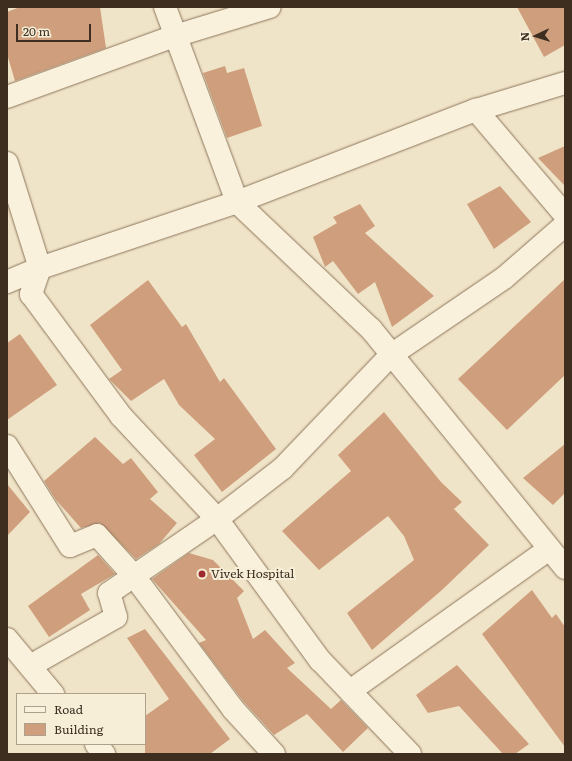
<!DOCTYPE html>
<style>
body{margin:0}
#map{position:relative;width:572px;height:761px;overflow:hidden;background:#f0e4c8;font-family:Literata,serif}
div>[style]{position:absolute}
.building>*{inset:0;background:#cf9f7d}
.roads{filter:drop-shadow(0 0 1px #8d765c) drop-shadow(0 0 1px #8d765c)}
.minor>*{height:22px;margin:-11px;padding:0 11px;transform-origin:11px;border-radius:11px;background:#faf1dc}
.dots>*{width:11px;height:11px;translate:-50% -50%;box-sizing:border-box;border:2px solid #f7eed8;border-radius:50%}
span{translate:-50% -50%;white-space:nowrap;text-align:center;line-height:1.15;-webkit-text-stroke:4px #f7eed8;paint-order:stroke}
.poi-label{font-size:12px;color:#3d2e20}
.left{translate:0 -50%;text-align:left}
.frame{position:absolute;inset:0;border:8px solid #3d2e20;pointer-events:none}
.legend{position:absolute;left:16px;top:693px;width:130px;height:52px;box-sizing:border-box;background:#f7eed8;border:1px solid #ada18e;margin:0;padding:5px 7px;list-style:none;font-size:12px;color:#3d2e20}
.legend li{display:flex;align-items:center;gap:8px;height:20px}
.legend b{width:20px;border:1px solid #ada18e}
.north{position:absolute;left:516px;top:16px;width:40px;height:40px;-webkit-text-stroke:3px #f7eed8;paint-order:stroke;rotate:266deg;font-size:11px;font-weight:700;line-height:16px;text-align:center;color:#3d2e20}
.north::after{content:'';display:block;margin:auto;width:14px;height:18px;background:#3d2e20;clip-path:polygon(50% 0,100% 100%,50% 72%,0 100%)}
.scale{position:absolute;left:16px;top:24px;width:75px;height:18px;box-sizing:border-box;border:2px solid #3d2e20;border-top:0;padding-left:5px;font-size:12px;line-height:14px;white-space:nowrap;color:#3d2e20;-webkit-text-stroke:3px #f7eed8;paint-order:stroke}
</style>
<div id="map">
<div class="building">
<i style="clip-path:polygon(20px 7px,100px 7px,106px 48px,15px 81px,7px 54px,7px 12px)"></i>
<i style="clip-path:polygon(517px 7px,565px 7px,565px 45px,544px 57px)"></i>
<i style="clip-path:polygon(225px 66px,227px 73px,244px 68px,262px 126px,227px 138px,203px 73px)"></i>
<i style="clip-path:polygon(565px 146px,565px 186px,538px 158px)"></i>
<i style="clip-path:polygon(500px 186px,531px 222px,494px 249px,467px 204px)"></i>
<i style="clip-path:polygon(360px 204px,375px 226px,365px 233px,434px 296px,392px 327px,375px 282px,358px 294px,333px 261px,325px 267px,313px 237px,337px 223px,333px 217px)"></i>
<i style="clip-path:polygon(565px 279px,565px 375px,507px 430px,458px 379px)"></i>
<i style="clip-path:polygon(148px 280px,182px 327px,186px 324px,220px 382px,224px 378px,276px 449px,222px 492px,194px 455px,215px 439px,179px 405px,164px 379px,131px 401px,109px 379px,122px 370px,90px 325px)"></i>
<i style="clip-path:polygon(20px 334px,57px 385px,7px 420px,7px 343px)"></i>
<i style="clip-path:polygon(384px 412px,441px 482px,462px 502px,454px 509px,489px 545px,442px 590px,372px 650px,347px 613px,414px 560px,404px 536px,388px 516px,319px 570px,282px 531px,351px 471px,338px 455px)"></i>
<i style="clip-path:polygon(95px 437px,123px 464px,131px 458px,158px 492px,150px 499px,177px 523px,159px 544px,136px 559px,100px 523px,81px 528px,56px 500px,44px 481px)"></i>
<i style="clip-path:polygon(565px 444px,565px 493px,553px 505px,523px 478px)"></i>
<i style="clip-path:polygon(7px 484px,30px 512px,7px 536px)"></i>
<i style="clip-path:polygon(189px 553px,213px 560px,244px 591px,237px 598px,253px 639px,265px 630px,295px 663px,287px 668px,331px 709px,341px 700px,368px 728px,343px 752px,307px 714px,274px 735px,243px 701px,199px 643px,206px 640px,152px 579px)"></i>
<i style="clip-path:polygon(98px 555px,115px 574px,81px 594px,90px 610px,49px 637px,28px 606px)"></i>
<i style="clip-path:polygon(532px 590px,552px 618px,556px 614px,565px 627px,565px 747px,482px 634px)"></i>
<i style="clip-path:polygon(145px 629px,230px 739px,210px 754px,145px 754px,145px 716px,169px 699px,127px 638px)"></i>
<i style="clip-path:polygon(457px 665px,529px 744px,515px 754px,503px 754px,459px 706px,428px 713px,416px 695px)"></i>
</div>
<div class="roads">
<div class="minor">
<i style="left:165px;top:7px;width:208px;rotate:69.7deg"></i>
<i style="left:237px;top:202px;width:185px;rotate:43.5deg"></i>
<i style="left:371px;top:329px;width:308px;rotate:50.9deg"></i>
<i style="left:7px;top:97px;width:179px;rotate:-20deg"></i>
<i style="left:175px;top:36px;width:99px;rotate:-17deg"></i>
<i style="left:476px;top:110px;width:138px;rotate:49.7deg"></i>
<i style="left:7px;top:163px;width:110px;rotate:72.6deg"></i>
<i style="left:40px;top:268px;width:28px;rotate:109deg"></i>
<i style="left:31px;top:294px;width:152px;rotate:53.6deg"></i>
<i style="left:121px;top:416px;width:141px;rotate:47deg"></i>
<i style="left:217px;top:519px;width:175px;rotate:53.9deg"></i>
<i style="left:320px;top:660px;width:130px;rotate:46.2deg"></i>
<i style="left:7px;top:282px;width:36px;rotate:-23deg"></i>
<i style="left:40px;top:268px;width:208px;rotate:-18.5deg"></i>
<i style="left:237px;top:202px;width:256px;rotate:-21.1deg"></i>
<i style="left:476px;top:110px;width:93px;rotate:-16.9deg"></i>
<i style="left:7px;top:446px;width:118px;rotate:57.8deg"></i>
<i style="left:70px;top:546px;width:29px;rotate:-22deg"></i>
<i style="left:97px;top:535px;width:55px;rotate:47.9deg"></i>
<i style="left:134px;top:576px;width:166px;rotate:53.3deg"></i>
<i style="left:233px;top:709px;width:61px;rotate:47.7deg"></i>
<i style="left:7px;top:639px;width:72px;rotate:50.1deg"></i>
<i style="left:30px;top:666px;width:99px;rotate:-29.7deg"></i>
<i style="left:116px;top:617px;width:25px;rotate:-106deg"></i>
<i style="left:109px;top:593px;width:131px;rotate:-34.4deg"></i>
<i style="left:217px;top:519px;width:83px;rotate:-37.7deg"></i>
<i style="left:283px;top:468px;width:156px;rotate:-46.3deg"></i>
<i style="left:391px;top:355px;width:137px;rotate:-34.3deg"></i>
<i style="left:504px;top:278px;width:81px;rotate:-41deg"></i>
<i style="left:350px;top:691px;width:243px;rotate:-35.5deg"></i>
<i style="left:96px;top:744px;width:13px;rotate:51deg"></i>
</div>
</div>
<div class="dots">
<i style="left:202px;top:574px;background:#9e2a2b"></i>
</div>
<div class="poi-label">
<span class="left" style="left:211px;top:574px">Vivek Hospital</span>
</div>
<div class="frame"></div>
<ul class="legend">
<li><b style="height:5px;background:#faf1dc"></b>Road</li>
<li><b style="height:11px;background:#cf9f7d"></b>Building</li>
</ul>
<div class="north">N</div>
<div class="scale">20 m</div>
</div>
